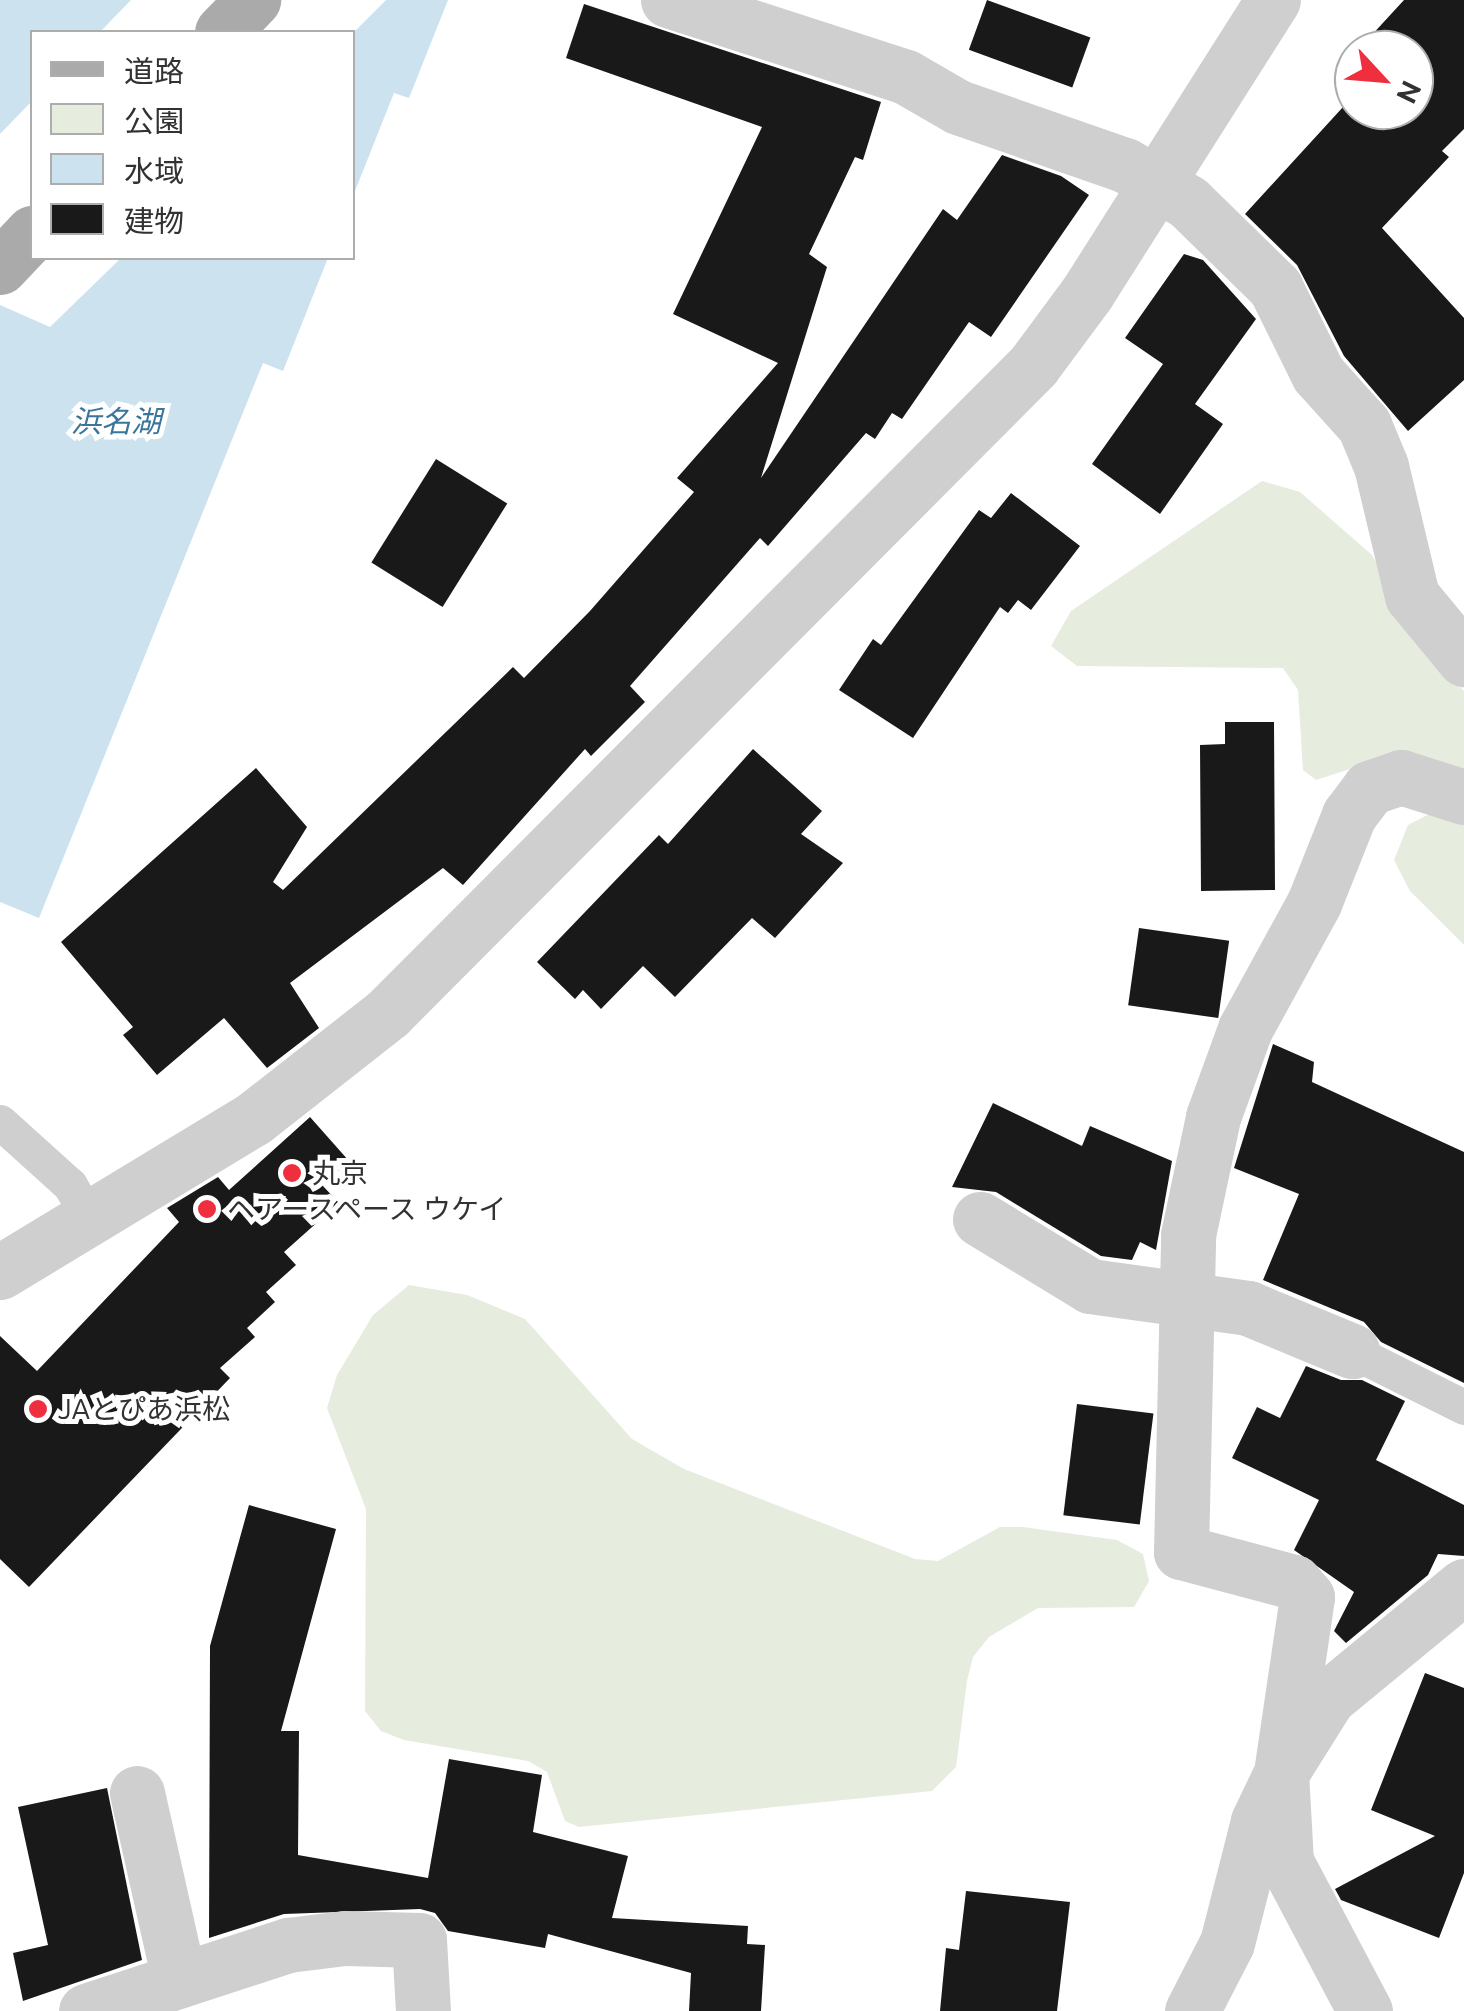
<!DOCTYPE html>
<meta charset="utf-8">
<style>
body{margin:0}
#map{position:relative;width:1464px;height:2011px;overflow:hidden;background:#fff;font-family:Ubuntu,"Noto Sans JP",sans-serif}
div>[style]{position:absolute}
.green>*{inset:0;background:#e6ecde}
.water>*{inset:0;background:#cde2ef}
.building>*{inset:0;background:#191919;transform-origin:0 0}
.service>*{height:35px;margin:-17.5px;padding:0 17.5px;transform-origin:17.5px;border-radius:17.5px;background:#cfcfcf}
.minor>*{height:55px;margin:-27.5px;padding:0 27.5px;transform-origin:27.5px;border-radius:27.5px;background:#cfcfcf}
.primary>*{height:55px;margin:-27.5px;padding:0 27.5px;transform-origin:27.5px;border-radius:27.5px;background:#aaa}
.dots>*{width:28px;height:28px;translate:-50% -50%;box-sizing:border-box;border:5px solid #fff;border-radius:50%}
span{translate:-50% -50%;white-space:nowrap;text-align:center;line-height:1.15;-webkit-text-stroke:10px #fff;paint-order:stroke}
.poi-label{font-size:28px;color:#323232}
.left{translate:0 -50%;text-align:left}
.water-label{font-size:30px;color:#3a769b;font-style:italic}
.legend{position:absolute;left:30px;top:30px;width:325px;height:230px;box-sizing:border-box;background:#fff;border:2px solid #adadad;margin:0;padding:12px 18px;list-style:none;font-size:30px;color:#323232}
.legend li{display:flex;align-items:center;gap:20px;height:50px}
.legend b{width:50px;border:2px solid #adadad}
.north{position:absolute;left:1334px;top:30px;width:100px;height:100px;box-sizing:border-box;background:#fff;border:2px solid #adadad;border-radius:50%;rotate:116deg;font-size:28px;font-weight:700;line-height:40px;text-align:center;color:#323232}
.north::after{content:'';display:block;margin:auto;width:35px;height:45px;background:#ef2f3e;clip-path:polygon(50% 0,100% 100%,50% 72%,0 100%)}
</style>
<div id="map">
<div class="green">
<i style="clip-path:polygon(1262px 481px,1300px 492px,1372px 555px,1423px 651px,1464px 691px,1464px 772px,1378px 760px,1316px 780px,1303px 770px,1298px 690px,1283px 668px,1077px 666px,1051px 646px,1071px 611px)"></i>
<i style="clip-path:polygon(1435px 811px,1464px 815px,1464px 945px,1410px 891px,1394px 860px,1408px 825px)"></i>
<i style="clip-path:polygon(409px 1285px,467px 1295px,525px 1319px,632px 1439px,684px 1469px,915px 1559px,938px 1561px,1000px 1527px,1023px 1527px,1117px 1540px,1143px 1554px,1149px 1581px,1134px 1607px,1038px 1608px,989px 1637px,973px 1657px,967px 1681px,956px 1767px,932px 1791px,579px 1827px,565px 1821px,547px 1772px,528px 1761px,404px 1740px,381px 1731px,365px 1711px,366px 1509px,327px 1408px,337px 1375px,373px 1315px)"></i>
</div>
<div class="water">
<i style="clip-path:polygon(0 0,131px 0,100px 32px,32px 32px,32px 101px,0 134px)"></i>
<i style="clip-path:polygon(386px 0,448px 0,409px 98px,394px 93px,353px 196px,353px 33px)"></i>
<i style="clip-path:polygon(121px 258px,328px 258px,283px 371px,263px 363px,39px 918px,0 902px,0 305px,50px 327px)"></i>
</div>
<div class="building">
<i style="left:987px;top:0;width:110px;height:53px;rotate:20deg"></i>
<i style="clip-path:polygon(1404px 0,1464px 0,1464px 129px,1442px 151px,1449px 157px,1382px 228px,1464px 318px,1464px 380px,1408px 431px,1344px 356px,1297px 265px,1245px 214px,1354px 95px,1354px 110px,1414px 110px,1414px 50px,1358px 50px)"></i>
<i style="clip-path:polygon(584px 4px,881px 102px,863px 160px,855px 157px,809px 254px,827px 267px,761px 478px,943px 209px,957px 220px,1002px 155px,1061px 176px,1089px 195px,991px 337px,969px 322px,902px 419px,892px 413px,875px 439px,866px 433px,768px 546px,760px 538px,630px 686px,645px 702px,591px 756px,585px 749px,463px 885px,443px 868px,290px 983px,319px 1028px,267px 1068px,224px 1018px,157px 1075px,123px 1035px,133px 1027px,61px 942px,256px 768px,307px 827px,273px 882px,283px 890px,513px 667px,524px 678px,590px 611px,694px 492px,677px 478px,778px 363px,673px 314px,762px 127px,566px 58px)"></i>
<i style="clip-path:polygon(1184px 254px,1203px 260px,1256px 319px,1195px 404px,1223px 424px,1160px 514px,1092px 464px,1163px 364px,1125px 338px)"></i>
<i style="left:436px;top:459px;width:84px;height:122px;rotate:32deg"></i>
<i style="clip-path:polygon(1011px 493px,1080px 546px,1031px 610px,1018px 600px,1008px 613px,1000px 607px,913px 738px,839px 690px,873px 639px,881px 645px,979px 510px,991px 518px)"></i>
<i style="clip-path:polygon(1225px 722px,1274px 722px,1275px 890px,1201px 891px,1200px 745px,1225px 744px)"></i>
<i style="clip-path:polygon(753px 749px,822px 811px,801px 834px,843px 863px,775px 938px,752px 918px,675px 997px,643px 966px,601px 1009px,583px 990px,575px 999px,537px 962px,659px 835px,668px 844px)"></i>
<i style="left:1139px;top:928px;width:91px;height:78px;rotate:8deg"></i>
<i style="clip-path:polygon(1273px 1044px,1314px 1062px,1312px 1082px,1464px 1152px,1464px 1383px,1381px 1342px,1364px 1322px,1263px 1280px,1299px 1194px,1234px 1168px)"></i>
<i style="clip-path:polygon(993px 1103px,1082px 1146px,1090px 1126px,1172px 1161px,1156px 1250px,1140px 1242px,1132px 1260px,1101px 1256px,996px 1192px,952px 1187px)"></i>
<i style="clip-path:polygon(310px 1117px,349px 1161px,322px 1185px,339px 1203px,284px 1252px,296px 1265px,266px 1292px,275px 1302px,247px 1328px,255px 1337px,220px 1368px,230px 1378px,29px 1587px,0 1559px,0 1336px,37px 1371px,179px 1222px,167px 1208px,218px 1177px,229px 1190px)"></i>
<i style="clip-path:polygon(1306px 1366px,1341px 1380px,1362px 1380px,1405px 1401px,1376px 1460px,1464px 1505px,1464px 1556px,1438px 1554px,1428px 1575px,1346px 1643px,1334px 1631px,1354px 1592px,1294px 1550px,1319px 1500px,1232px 1458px,1257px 1407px,1280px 1418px)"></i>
<i style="left:1077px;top:1404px;width:77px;height:112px;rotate:7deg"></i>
<i style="clip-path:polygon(249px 1505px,336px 1529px,281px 1731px,299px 1731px,298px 1855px,428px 1878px,449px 1759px,542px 1775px,533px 1832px,628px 1856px,612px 1918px,748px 1926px,747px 1944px,765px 1945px,761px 2011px,689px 2011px,691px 1973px,548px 1934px,545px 1948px,448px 1931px,435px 1913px,420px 1909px,284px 1914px,209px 1938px,210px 1646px)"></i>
<i style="clip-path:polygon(1425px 1673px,1464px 1688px,1464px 1873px,1439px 1938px,1341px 1900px,1335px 1889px,1435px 1836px,1371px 1810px)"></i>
<i style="clip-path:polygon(107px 1788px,142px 1960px,23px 2001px,13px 1953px,48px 1945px,18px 1807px)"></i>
<i style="clip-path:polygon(966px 1891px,1070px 1902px,1057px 2011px,940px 2011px,946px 1948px,959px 1950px)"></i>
</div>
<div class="service">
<i style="left:0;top:1122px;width:94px;rotate:42deg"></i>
<i style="left:70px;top:1185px;width:38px;rotate:60deg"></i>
<i style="left:1352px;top:1351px;width:125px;rotate:26.6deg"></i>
</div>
<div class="minor">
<i style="left:668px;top:0;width:250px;rotate:17.9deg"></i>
<i style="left:906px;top:77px;width:60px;rotate:30deg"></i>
<i style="left:958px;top:107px;width:177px;rotate:19.2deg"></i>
<i style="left:1125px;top:165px;width:73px;rotate:30.4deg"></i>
<i style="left:1188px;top:202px;width:122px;rotate:44.3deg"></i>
<i style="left:1275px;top:287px;width:97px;rotate:63.7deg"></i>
<i style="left:1318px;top:374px;width:69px;rotate:48deg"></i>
<i style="left:1364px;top:425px;width:44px;rotate:67.5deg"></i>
<i style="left:1381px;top:466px;width:134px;rotate:76.6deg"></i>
<i style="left:1412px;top:596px;width:82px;rotate:50.5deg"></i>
<i style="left:980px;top:1219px;width:129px;rotate:31.3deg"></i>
<i style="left:1090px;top:1286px;width:160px;rotate:7.9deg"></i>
<i style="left:1248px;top:1308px;width:113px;rotate:22.5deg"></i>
<i style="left:0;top:1272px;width:296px;rotate:-31.2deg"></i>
<i style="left:253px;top:1119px;width:172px;rotate:-38.1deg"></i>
<i style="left:388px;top:1013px;width:914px;rotate:-45.09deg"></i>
<i style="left:1033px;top:366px;width:91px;rotate:-53.5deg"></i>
<i style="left:1087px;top:293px;width:347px;rotate:-57.6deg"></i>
<i style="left:137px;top:1793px;width:192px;rotate:77.3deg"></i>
<i style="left:86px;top:2011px;width:213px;rotate:-18.1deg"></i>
<i style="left:288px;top:1945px;width:57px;rotate:-7deg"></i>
<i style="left:345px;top:1938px;width:74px;rotate:1.5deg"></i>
<i style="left:419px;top:1940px;width:71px;rotate:86.8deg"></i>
<i style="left:1192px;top:2011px;width:76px;rotate:-62.8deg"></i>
<i style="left:1227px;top:1943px;width:126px;rotate:-75.7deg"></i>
<i style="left:1258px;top:1821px;width:53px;rotate:-64.4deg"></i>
<i style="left:1281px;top:1773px;width:178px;rotate:-81.6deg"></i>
<i style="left:1307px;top:1597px;width:20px;rotate:-131deg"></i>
<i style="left:1294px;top:1582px;width:117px;rotate:-165.1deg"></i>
<i style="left:1181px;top:1552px;width:317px;rotate:-88.7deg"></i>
<i style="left:1188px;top:1235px;width:121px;rotate:-78deg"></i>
<i style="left:1213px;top:1117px;width:94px;rotate:-70deg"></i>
<i style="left:1245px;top:1029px;width:144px;rotate:-61.3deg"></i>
<i style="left:1314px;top:903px;width:95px;rotate:-68.3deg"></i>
<i style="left:1349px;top:815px;width:34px;rotate:-53deg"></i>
<i style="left:1369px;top:788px;width:34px;rotate:-19deg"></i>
<i style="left:1401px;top:777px;width:66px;rotate:17.6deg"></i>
<i style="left:1365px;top:2011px;width:169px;rotate:-117.9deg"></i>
<i style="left:1286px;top:1862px;width:89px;rotate:-93.2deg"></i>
<i style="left:1281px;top:1773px;width:89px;rotate:-57.9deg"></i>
<i style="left:1328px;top:1698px;width:176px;rotate:-39.5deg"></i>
</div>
<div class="primary">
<i style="left:222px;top:32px;width:45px;rotate:-45.9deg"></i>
<i style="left:0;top:267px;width:47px;rotate:-46.7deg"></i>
</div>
<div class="dots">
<i style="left:292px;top:1173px;background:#ef2f3e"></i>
<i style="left:207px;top:1209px;background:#ef2f3e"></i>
<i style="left:38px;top:1409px;background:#ef2f3e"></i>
</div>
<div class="poi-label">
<span class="left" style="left:312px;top:1173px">丸京</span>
<span class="left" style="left:227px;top:1209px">ヘアースペース ウケイ</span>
<span class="left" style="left:58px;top:1409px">JAとぴあ浜松</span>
</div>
<div class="water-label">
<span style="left:116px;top:421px">浜名湖</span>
</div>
<ul class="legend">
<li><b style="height:12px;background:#aaa"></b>道路</li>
<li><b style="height:28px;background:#e6ecde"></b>公園</li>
<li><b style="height:28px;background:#cde2ef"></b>水域</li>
<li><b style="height:28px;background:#191919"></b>建物</li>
</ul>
<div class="north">N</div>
</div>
